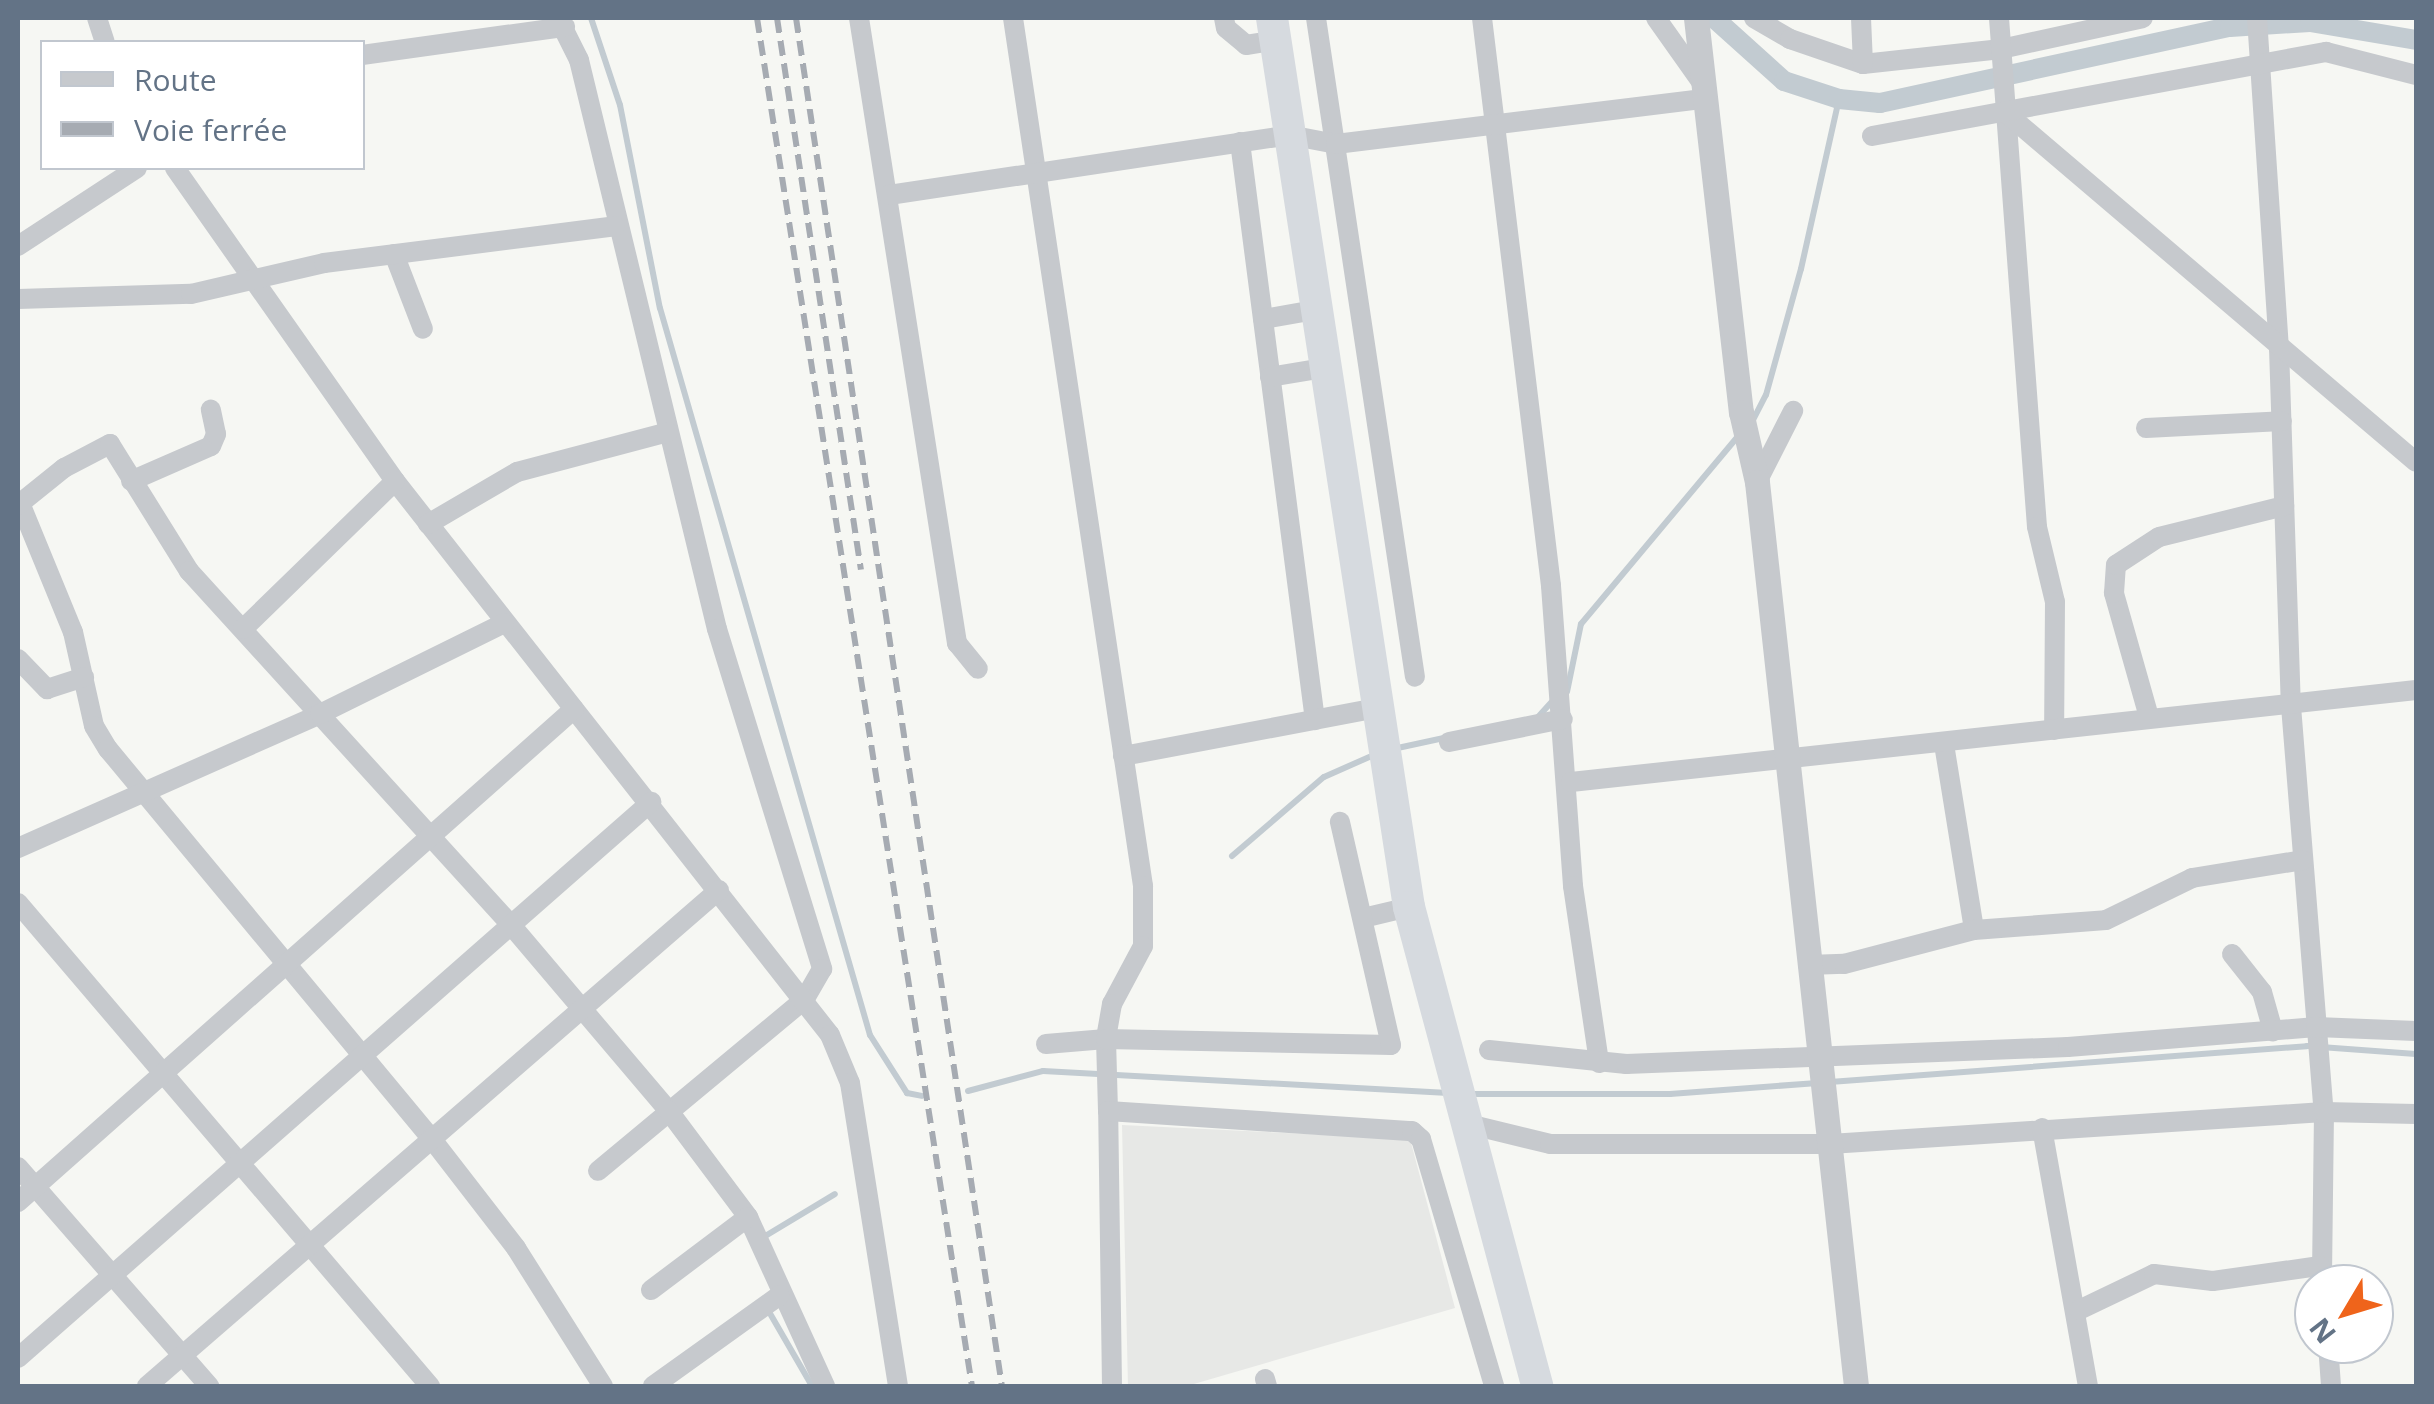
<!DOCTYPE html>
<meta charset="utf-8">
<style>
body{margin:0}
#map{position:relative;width:2434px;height:1404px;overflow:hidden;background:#f6f7f3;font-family:"Open Sans",sans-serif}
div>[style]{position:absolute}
.built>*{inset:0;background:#e7e8e6}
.stream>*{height:6px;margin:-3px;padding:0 3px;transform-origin:3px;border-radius:3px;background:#c2cbd1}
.canal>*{height:20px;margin:-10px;padding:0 10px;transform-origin:10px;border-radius:10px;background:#c2cbd1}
.minor>*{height:20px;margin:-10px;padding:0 10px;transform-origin:10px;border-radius:10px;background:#c6c9cd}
.tertiary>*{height:25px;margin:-12.5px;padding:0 12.5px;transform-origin:12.5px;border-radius:12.5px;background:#c6c9cd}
.trunk>*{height:32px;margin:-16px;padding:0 16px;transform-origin:16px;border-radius:16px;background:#d6dadf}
.rail>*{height:6px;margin-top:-3px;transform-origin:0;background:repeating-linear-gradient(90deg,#a6abb2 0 15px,transparent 0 23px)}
span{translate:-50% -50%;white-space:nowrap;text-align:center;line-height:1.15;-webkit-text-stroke:10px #fff;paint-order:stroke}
.frame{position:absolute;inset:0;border:20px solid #637386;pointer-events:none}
.legend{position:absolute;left:40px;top:40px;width:325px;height:130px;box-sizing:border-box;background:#fff;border:2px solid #c1c7cf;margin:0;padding:12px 18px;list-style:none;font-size:30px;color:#637386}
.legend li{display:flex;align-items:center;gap:20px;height:50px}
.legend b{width:50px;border:2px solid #c1c7cf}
.north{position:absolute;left:2294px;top:1264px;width:100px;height:100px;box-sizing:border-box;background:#fff;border:2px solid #c1c7cf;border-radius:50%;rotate:232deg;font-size:28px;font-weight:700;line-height:40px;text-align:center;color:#637386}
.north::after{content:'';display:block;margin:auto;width:35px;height:45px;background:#ef641b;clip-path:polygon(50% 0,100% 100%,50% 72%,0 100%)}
</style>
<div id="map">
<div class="built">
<i style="clip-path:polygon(1122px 1125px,1410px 1139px,1455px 1308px,1187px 1386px,1128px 1386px)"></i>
</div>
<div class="stream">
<i style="left:591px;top:18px;width:92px;rotate:71.6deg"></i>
<i style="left:620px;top:105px;width:207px;rotate:78.9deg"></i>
<i style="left:660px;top:308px;width:757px;rotate:73.89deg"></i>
<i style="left:870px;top:1035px;width:69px;rotate:57.5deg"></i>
<i style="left:907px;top:1093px;width:15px;rotate:11deg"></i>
<i style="left:1752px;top:422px;width:30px;rotate:-63deg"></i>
<i style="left:1766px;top:395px;width:131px;rotate:-74.5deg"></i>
<i style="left:1801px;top:269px;width:174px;rotate:-77.4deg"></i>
<i style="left:1567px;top:692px;width:69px;rotate:-78.4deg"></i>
<i style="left:1581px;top:624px;width:248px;rotate:-50.1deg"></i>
<i style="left:1538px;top:717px;width:27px;rotate:-48deg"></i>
<i style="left:1393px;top:749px;width:52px;rotate:-12.2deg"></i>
<i style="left:1232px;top:856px;width:121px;rotate:-40.7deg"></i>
<i style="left:1324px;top:777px;width:57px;rotate:-23.9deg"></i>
<i style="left:1830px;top:1082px;width:478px;rotate:-4.3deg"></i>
<i style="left:2307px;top:1046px;width:109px;rotate:4.2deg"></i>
<i style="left:968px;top:1091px;width:78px;rotate:-14.9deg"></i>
<i style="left:1043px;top:1071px;width:406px;rotate:3.1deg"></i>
<i style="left:1471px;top:1094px;width:199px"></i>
<i style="left:1670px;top:1094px;width:148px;rotate:-4.3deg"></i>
<i style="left:762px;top:1238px;width:85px;rotate:-31.1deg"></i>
<i style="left:768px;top:1310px;width:88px;rotate:59.9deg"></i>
</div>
<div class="canal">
<i style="left:1714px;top:18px;width:94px;rotate:42deg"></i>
<i style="left:1784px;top:81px;width:58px;rotate:18.1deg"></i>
<i style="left:1839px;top:99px;width:41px;rotate:5.6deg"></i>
<i style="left:1880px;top:103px;width:358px;rotate:-12.3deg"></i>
<i style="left:2230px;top:27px;width:80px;rotate:-3.6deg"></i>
<i style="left:2310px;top:22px;width:108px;rotate:9.6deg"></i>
</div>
<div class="minor">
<i style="left:97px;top:18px;width:25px;rotate:72deg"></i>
<i style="left:558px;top:18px;width:47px;rotate:63.4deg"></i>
<i style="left:579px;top:60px;width:585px;rotate:76.37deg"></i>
<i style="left:717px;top:629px;width:356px;rotate:72.8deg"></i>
<i style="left:822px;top:969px;width:34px;rotate:120deg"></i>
<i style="left:805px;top:999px;width:269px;rotate:140.3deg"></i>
<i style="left:859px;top:18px;width:633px;rotate:81.09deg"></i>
<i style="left:957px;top:643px;width:33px;rotate:51deg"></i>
<i style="left:1013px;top:18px;width:878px;rotate:81.48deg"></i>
<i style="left:1143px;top:886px;width:60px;rotate:90deg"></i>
<i style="left:1143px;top:946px;width:66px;rotate:118.1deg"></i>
<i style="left:1112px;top:1004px;width:36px;rotate:100deg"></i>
<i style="left:1106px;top:1039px;width:72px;rotate:88.4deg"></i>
<i style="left:1224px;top:18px;width:10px;rotate:79deg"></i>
<i style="left:1226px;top:28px;width:26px;rotate:40deg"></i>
<i style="left:1246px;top:45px;width:30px;rotate:-9deg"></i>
<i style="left:1316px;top:18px;width:666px;rotate:81.46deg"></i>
<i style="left:1482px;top:18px;width:572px;rotate:83.07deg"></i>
<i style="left:1551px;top:586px;width:301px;rotate:85.8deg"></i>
<i style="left:1573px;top:886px;width:179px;rotate:81.6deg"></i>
<i style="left:1656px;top:18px;width:80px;rotate:54.7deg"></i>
<i style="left:1754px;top:18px;width:42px;rotate:30.3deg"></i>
<i style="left:1790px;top:39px;width:77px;rotate:18.9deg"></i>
<i style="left:1863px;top:64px;width:139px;rotate:-6.2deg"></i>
<i style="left:2001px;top:49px;width:145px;rotate:-12.3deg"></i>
<i style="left:1861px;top:18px;width:46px;rotate:87.5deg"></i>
<i style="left:1999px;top:18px;width:510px;rotate:85.73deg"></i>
<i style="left:2037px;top:527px;width:77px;rotate:76.5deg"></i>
<i style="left:2055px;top:602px;width:128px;rotate:90.4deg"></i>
<i style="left:2257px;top:18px;width:331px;rotate:86.2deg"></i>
<i style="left:2279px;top:348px;width:358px;rotate:88.1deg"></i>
<i style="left:2291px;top:706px;width:407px;rotate:85.4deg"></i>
<i style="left:2324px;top:1112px;width:172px;rotate:90.7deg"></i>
<i style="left:362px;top:55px;width:205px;rotate:-7.9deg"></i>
<i style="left:2006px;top:113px;width:538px;rotate:40.41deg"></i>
<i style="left:1872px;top:136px;width:462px;rotate:-10.5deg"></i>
<i style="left:2326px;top:52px;width:93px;rotate:14.3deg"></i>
<i style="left:1240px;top:142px;width:583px;rotate:82.61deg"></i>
<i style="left:175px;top:168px;width:383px;rotate:54.9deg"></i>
<i style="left:395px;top:481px;width:704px;rotate:51.86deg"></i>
<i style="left:830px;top:1035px;width:52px;rotate:67.4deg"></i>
<i style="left:850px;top:1083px;width:307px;rotate:81deg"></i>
<i style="left:889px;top:195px;width:404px;rotate:-8.5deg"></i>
<i style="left:1289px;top:135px;width:48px;rotate:10.8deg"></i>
<i style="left:1336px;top:144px;width:372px;rotate:-7deg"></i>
<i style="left:18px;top:246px;width:142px;rotate:-33.2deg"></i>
<i style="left:394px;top:254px;width:80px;rotate:68.9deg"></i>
<i style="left:18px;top:299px;width:173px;rotate:-1.7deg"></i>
<i style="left:191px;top:294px;width:137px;rotate:-13.1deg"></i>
<i style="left:324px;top:263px;width:293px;rotate:-7.2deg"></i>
<i style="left:1263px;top:319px;width:53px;rotate:-9.8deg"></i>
<i style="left:1270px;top:377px;width:55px;rotate:-9.5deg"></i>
<i style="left:2146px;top:428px;width:136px;rotate:-2.9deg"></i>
<i style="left:131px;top:481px;width:87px;rotate:-23.6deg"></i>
<i style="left:211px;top:446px;width:13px;rotate:-67deg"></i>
<i style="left:216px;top:434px;width:25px;rotate:-102deg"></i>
<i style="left:1757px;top:482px;width:80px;rotate:-63.1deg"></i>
<i style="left:20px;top:503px;width:139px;rotate:67.7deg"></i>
<i style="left:73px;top:632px;width:96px;rotate:77.4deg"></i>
<i style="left:94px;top:726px;width:27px;rotate:59deg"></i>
<i style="left:108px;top:749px;width:506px;rotate:50.3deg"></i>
<i style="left:431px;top:1138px;width:139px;rotate:52.3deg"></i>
<i style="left:516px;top:1248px;width:163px;rotate:57.8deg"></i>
<i style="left:18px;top:505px;width:59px;rotate:-38.8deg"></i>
<i style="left:64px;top:468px;width:52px;rotate:-27.6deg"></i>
<i style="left:110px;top:444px;width:150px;rotate:58.1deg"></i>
<i style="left:189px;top:571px;width:479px;rotate:47.7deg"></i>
<i style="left:511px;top:925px;width:243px;rotate:49.7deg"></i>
<i style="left:668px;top:1110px;width:134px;rotate:53.2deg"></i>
<i style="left:748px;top:1217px;width:186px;rotate:65.5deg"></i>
<i style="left:428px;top:524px;width:103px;rotate:-30.3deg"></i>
<i style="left:517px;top:472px;width:156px;rotate:-14.8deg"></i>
<i style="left:243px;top:629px;width:212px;rotate:-44.2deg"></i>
<i style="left:18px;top:659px;width:42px;rotate:46deg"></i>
<i style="left:47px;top:689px;width:39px;rotate:-18deg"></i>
<i style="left:2149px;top:717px;width:129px;rotate:-105.8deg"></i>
<i style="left:2114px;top:593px;width:28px;rotate:-86deg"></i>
<i style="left:2116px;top:565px;width:51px;rotate:-33.1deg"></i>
<i style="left:2159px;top:537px;width:129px;rotate:-13.9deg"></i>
<i style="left:1449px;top:742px;width:116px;rotate:-11.4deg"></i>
<i style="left:1944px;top:744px;width:188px;rotate:80.8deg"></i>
<i style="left:1123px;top:756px;width:259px;rotate:-10.7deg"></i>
<i style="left:1571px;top:782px;width:850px;rotate:-6.21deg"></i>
<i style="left:18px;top:848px;width:330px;rotate:-23.9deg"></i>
<i style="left:320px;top:714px;width:205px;rotate:-26.3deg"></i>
<i style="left:18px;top:903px;width:635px;rotate:49.54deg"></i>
<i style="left:1363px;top:918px;width:47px;rotate:-13.4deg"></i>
<i style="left:2232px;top:954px;width:48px;rotate:51.7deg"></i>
<i style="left:2262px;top:992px;width:41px;rotate:74.2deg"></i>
<i style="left:1808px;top:965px;width:36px;rotate:-2deg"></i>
<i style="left:1844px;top:964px;width:134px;rotate:-14.7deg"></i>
<i style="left:1974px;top:930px;width:132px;rotate:-4.3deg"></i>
<i style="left:2106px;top:920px;width:96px;rotate:-26deg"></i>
<i style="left:2192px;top:878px;width:112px;rotate:-9.2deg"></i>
<i style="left:1046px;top:1044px;width:60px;rotate:-4.8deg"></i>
<i style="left:1106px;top:1039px;width:285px;rotate:1.2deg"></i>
<i style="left:1391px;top:1045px;width:229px;rotate:-102.9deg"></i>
<i style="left:1489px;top:1050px;width:138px;rotate:5.8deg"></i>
<i style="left:1626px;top:1064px;width:442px;rotate:-2.2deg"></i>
<i style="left:2068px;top:1047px;width:249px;rotate:-4.6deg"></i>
<i style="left:2316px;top:1027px;width:100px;rotate:2.3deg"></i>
<i style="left:1464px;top:1123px;width:89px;rotate:13.7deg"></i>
<i style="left:1550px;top:1144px;width:280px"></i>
<i style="left:1830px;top:1144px;width:495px;rotate:-3.7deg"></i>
<i style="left:2324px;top:1112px;width:92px;rotate:1.2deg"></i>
<i style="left:2042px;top:1128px;width:262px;rotate:79.9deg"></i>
<i style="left:18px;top:1167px;width:291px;rotate:48.9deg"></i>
<i style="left:18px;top:1202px;width:743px;rotate:-41.56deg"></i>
<i style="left:651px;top:1290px;width:121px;rotate:-37deg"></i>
<i style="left:2079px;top:1310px;width:83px;rotate:-25.6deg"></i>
<i style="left:2154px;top:1274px;width:59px;rotate:6.8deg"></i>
<i style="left:2213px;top:1281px;width:108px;rotate:-8deg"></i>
<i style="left:2328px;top:1344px;width:42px;rotate:85.9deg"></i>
<i style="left:18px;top:1358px;width:843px;rotate:-41.29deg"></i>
<i style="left:1265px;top:1379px;width:7px;rotate:74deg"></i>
<i style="left:147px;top:1386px;width:757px;rotate:-40.93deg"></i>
<i style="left:653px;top:1386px;width:156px;rotate:-35.6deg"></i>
<i style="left:1112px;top:1386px;width:275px;rotate:-90.8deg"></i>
<i style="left:1108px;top:1111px;width:305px;rotate:3.8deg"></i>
<i style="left:1412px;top:1131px;width:12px;rotate:42deg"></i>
<i style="left:1421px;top:1139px;width:258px;rotate:73.5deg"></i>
</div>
<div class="tertiary">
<i style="left:1696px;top:18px;width:397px;rotate:83.5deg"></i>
<i style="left:1741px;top:412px;width:72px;rotate:77.1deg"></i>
<i style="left:1757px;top:482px;width:909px;rotate:83.75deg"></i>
</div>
<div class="trunk">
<i style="left:1272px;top:18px;width:899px;rotate:81.24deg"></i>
<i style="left:1409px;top:907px;width:496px;rotate:75deg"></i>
</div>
<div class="rail">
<i style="left:757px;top:18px;width:1385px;rotate:81.07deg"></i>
<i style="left:777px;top:18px;width:558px;rotate:81.35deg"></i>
<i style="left:796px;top:18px;width:1383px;rotate:81.44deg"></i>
</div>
<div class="frame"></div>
<ul class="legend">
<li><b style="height:12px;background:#c6c9cd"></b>Route</li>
<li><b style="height:12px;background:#a6abb2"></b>Voie ferrée</li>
</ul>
<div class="north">N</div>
</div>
